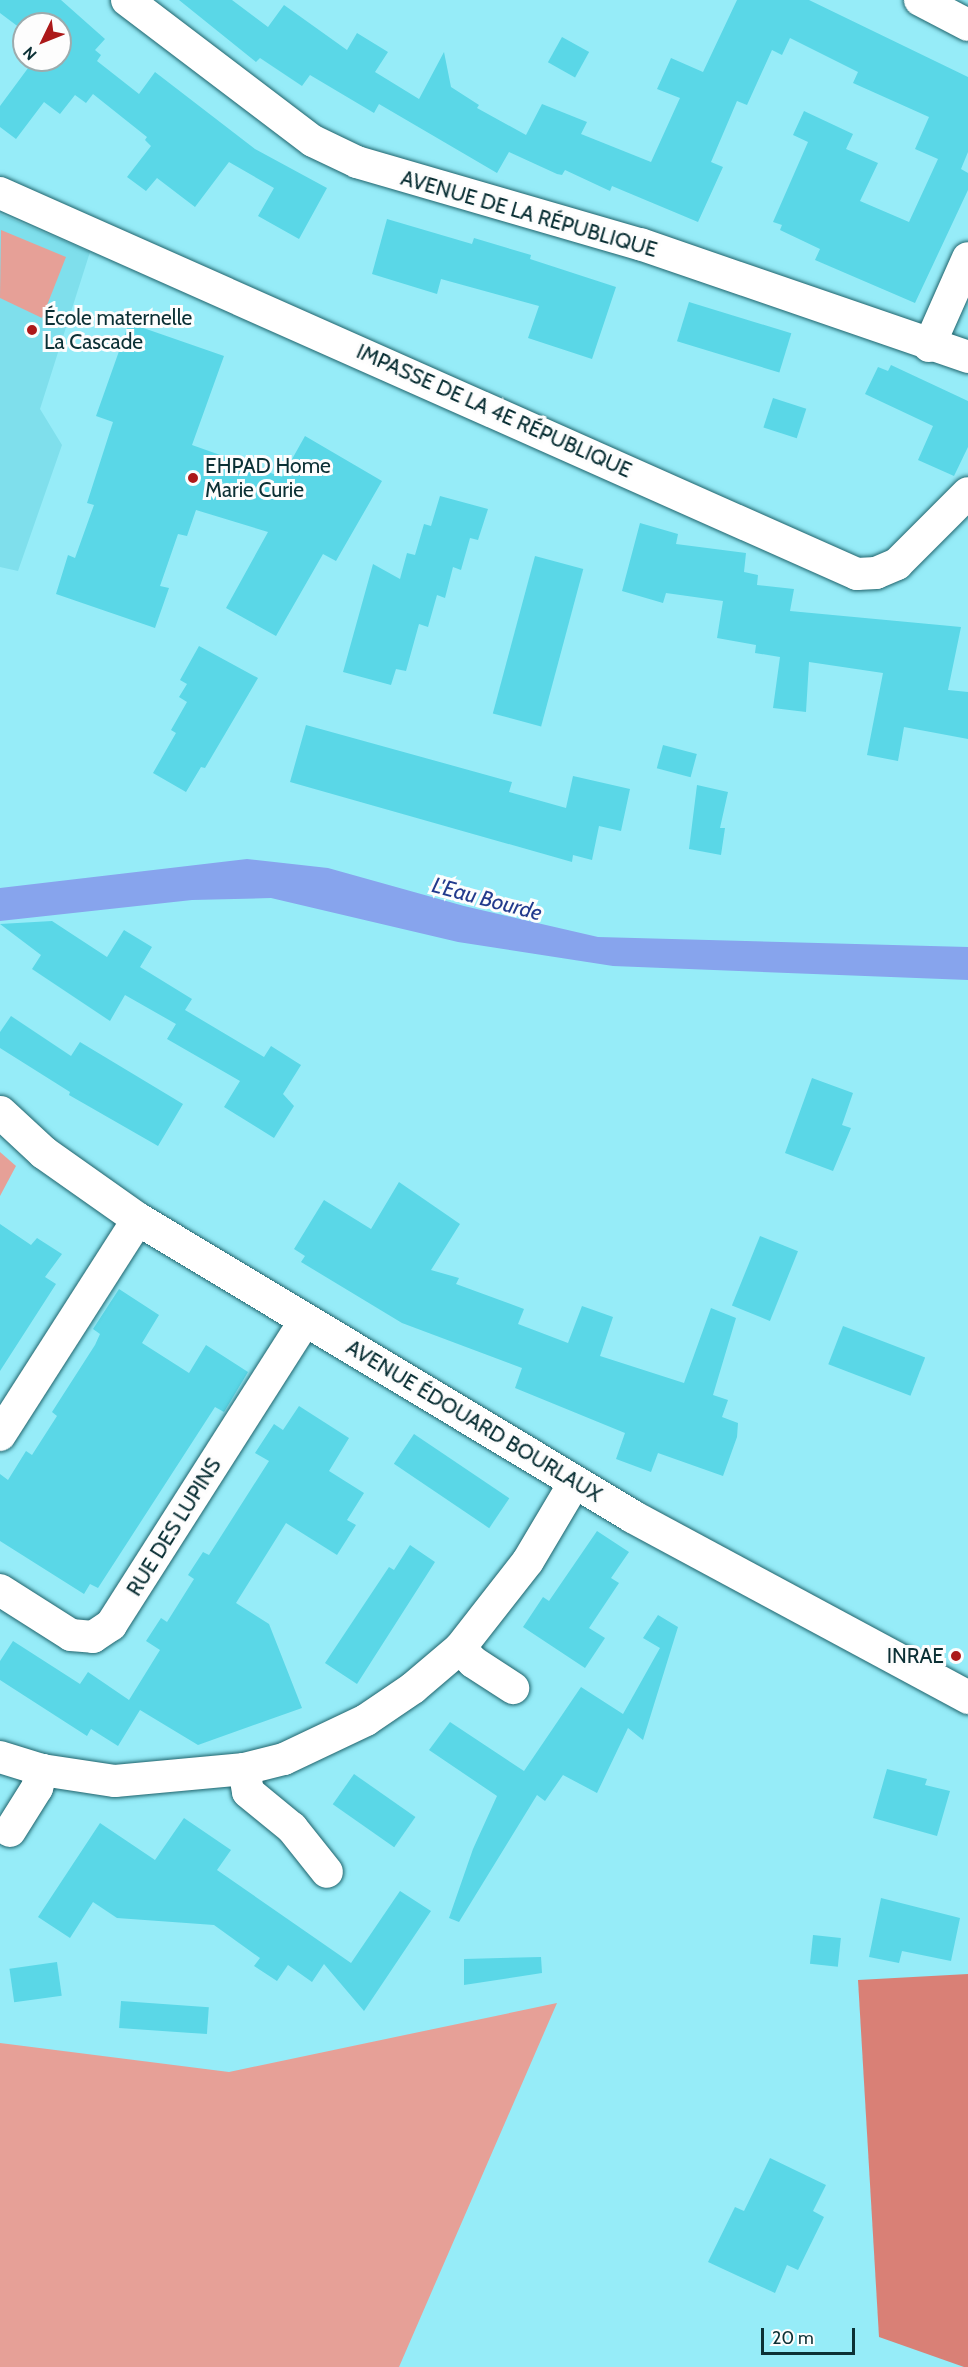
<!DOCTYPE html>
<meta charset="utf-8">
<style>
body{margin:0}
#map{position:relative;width:968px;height:2367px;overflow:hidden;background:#96ecf8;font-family:Cabin,sans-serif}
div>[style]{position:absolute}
.built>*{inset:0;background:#7fdfec}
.green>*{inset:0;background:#e6a097}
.forest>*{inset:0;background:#d98076}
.water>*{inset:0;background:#87a4ed}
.building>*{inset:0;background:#5ad7e7;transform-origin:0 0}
.roads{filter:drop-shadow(0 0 2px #1f636c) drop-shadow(0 0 2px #1f636c)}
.street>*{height:32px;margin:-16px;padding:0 16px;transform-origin:16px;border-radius:16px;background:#fff}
.secondary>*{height:33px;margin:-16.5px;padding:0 16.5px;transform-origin:16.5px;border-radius:16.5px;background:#fff}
.dots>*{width:16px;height:16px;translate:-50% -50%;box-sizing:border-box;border:3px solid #fdfdfd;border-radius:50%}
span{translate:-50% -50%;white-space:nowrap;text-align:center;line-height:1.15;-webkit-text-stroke:6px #fdfdfd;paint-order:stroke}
.street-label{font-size:21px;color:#0b3035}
.poi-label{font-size:21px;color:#0b3035}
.left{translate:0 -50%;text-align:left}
.right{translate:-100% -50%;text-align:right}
.water-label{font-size:22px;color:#223a8d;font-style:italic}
.north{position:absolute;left:12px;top:12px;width:60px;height:60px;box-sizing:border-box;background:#fdfdfd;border:2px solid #9cabad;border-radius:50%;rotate:227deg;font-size:16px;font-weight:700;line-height:24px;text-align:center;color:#0b3035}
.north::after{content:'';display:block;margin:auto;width:21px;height:27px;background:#ac191a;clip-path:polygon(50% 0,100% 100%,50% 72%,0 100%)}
.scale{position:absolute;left:761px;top:2328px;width:94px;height:27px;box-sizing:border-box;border:3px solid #0b3035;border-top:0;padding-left:8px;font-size:18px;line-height:21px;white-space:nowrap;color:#0b3035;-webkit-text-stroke:4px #fdfdfd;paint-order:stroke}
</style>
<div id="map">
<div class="built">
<i style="clip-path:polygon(0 214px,90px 252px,40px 409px,62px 445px,18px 571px,0 567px)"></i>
</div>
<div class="green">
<i style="clip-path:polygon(1px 230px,66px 257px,42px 318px,0 298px)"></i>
<i style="clip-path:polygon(0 1152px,16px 1166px,0 1196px)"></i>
<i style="clip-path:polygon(557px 2003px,399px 2367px,0 2367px,0 2043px,229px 2072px)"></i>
</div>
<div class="forest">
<i style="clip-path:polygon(968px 1974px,968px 2367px,964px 2367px,879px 2337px,858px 1980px)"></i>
</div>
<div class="water">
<i style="clip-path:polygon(247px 859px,328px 868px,464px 906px,598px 937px,968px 947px,968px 980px,613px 966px,458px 942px,271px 898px,192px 900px,0 921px,0 888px)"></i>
</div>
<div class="building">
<i style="clip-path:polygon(0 0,61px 0,105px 39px,95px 50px,101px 55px,97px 61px,139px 94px,155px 72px,255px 149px,327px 188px,299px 239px,258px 216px,274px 188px,229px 162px,195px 207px,157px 178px,146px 191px,127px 177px,151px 146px,145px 140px,147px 137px,93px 94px,86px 103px,75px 95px,60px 114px,44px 102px,16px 139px,0 127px,0 106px,34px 60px,61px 60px,60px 24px,24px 24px,24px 31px,0 13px)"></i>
<i style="clip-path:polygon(179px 0,232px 0,268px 27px,284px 5px,347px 50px,357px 33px,388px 52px,375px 72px,419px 99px,444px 52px,451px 87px,479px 105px,477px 108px,526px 135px,542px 104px,587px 122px,581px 134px,651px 162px,680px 98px,657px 89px,671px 58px,703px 72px,737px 0,809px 0,968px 77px,968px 152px,961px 169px,968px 173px,968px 190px,915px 303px,815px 260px,820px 249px,780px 230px,782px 225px,773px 222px,808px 142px,793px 135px,804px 111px,853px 134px,846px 149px,878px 163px,860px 201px,909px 222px,938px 159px,915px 149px,929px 117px,853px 83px,858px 72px,790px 38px,782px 55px,772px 50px,747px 105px,737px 101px,711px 162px,723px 167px,698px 222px,612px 186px,610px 191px,565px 170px,562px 175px,557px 174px,509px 152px,497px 173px,379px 104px,374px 113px,310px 75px,302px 86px,260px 58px,256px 62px)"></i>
<i style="left:562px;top:37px;width:31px;height:29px;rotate:29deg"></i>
<i style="clip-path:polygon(387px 219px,472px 244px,474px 238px,531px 255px,530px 259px,616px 287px,592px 359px,528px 338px,539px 306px,441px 279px,437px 294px,372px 274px)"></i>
<i style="left:689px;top:302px;width:107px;height:41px;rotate:17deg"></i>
<i style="clip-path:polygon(129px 323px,224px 356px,192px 445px,282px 477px,305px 436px,382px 481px,336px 561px,323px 554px,276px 636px,226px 608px,268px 532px,196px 510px,187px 536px,178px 534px,160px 586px,169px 588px,155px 628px,56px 594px,68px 555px,75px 558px,94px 505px,87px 503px,113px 422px,96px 416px)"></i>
<i style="clip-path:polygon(891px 365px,968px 401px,968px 447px,954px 476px,918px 460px,933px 426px,865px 394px,878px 367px,888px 371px)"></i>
<i style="left:773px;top:398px;width:35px;height:31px;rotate:18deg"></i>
<i style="clip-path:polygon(440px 496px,488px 509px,478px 540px,470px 538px,461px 570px,453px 567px,445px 598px,437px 595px,428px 627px,419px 624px,406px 671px,396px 669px,391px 685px,343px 672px,373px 564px,400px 579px,407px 553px,415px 555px,424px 524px,431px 526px)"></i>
<i style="clip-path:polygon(640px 523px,678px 534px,676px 544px,746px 553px,744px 572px,758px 575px,757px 585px,794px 589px,790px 611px,961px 627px,948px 690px,968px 692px,968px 739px,904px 727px,898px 761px,867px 755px,883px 673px,809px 662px,806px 712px,773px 708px,780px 657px,755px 653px,756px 645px,717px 638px,723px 601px,666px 593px,663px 603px,622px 591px)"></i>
<i style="left:535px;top:556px;width:50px;height:163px;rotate:15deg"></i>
<i style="clip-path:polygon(199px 646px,258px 678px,205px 768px,201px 767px,186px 792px,153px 773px,176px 733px,171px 730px,187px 702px,179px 697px,187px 684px,180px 680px)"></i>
<i style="clip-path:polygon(306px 725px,512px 782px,509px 792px,566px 808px,573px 776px,630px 789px,621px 831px,599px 826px,592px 860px,573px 855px,572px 862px,290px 782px)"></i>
<i style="left:663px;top:745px;width:35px;height:24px;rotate:15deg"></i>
<i style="clip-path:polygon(697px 785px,728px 792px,720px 828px,725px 828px,721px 855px,689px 849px)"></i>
<i style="clip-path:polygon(52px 921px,107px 957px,124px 930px,152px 947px,140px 967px,192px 999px,185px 1010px,264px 1057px,271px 1046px,301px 1065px,283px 1094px,294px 1106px,274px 1138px,224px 1107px,240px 1081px,167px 1039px,176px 1024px,125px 995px,110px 1021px,32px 969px,41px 955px,0 924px)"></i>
<i style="clip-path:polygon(11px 1016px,71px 1056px,80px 1042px,183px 1104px,158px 1146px,69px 1095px,70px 1092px,0 1048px,0 1032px)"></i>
<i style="clip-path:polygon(812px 1078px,853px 1093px,842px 1125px,851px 1128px,833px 1171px,785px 1153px)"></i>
<i style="clip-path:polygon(399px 1182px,460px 1224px,431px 1270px,459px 1278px,456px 1284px,524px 1309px,518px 1324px,568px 1343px,582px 1306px,613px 1317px,600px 1356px,684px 1383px,711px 1308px,736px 1318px,713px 1395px,728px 1400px,722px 1417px,738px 1423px,737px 1437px,723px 1476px,658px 1453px,651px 1472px,616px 1459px,625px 1433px,515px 1388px,522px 1368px,402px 1323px,301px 1262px,305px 1256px,294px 1249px,324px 1200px,371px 1229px)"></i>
<i style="clip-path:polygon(0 1224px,31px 1245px,37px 1238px,62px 1254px,45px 1277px,56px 1284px,0 1371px)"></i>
<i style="left:760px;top:1236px;width:41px;height:75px;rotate:22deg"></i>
<i style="clip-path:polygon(119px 1289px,159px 1315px,142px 1343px,189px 1373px,206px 1345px,248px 1372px,224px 1412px,215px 1407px,98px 1588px,90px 1584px,84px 1594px,0 1541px,0 1474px,8px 1480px,26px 1451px,32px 1455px,57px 1416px,52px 1412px,95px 1345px,100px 1334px,93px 1329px)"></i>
<i style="left:843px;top:1326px;width:88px;height:41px;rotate:21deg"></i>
<i style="clip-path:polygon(299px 1406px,349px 1438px,329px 1471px,364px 1493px,347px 1520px,356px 1525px,337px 1555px,286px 1523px,236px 1603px,269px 1624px,302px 1708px,198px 1745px,140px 1710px,118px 1746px,91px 1729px,87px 1736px,0 1680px,0 1661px,13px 1641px,80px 1684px,88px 1672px,129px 1700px,160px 1650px,146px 1641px,161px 1618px,167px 1622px,194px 1579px,188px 1575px,203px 1552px,209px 1555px,269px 1461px,255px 1453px,274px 1424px,283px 1430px)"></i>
<i style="left:414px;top:1434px;width:115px;height:36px;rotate:34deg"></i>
<i style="clip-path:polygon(597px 1531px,629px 1552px,611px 1578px,619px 1583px,589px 1628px,605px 1638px,585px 1668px,523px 1627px,543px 1597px,549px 1601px)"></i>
<i style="clip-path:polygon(410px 1545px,435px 1562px,357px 1684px,325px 1663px,389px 1567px,394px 1570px)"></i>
<i style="clip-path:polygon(658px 1615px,678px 1627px,643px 1740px,628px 1728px,597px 1793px,563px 1775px,545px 1801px,537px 1795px,459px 1922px,449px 1918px,473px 1849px,497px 1796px,429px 1750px,450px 1722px,524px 1771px,581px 1687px,623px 1714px,660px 1648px,643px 1638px)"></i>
<i style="clip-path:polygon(887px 1769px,927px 1779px,925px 1785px,950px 1791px,937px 1836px,873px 1818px)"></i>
<i style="left:354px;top:1774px;width:75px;height:37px;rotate:35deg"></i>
<i style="clip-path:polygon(184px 1818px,231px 1850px,217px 1870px,351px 1963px,400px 1891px,431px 1911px,364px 2011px,324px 1964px,312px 1982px,288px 1965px,277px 1981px,254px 1966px,260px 1958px,214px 1925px,117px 1918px,93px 1902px,70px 1938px,38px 1917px,100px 1823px,155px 1860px)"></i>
<i style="clip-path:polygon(881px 1898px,960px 1918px,951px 1961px,902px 1951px,899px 1963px,869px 1957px)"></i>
<i style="left:813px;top:1935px;width:28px;height:29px;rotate:6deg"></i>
<i style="clip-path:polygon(541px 1957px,542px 1973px,464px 1985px,464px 1959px)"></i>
<i style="left:57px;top:1962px;width:34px;height:48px;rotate:82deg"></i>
<i style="left:121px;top:2001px;width:88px;height:27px;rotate:4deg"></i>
<i style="clip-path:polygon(770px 2158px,826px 2185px,813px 2211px,824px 2217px,798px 2270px,787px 2265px,775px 2293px,708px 2262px,735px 2207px,744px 2211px)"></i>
</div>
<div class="roads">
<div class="street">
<i style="left:127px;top:0;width:233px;rotate:37.2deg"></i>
<i style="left:313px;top:141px;width:49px;rotate:25.5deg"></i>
<i style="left:357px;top:162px;width:295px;rotate:16.2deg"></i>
<i style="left:640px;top:244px;width:347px;rotate:19deg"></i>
<i style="left:920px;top:0;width:54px;rotate:27.5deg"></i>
<i style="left:0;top:193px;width:938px;rotate:23.97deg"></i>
<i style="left:857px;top:574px;width:19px;rotate:-3deg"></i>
<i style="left:876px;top:573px;width:23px;rotate:-23deg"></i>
<i style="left:897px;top:564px;width:100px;rotate:-45deg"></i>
<i style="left:929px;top:346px;width:96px;rotate:-66.1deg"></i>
<i style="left:0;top:1435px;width:256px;rotate:-57.4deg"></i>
<i style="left:0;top:1590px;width:84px;rotate:32.4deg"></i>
<i style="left:71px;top:1635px;width:22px;rotate:5deg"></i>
<i style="left:93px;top:1637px;width:22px;rotate:-34deg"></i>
<i style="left:111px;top:1625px;width:361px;rotate:-57.5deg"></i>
<i style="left:460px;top:1648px;width:19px;rotate:47deg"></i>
<i style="left:473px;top:1662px;width:48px;rotate:33deg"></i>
<i style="left:0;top:1757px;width:44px;rotate:17.2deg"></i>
<i style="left:42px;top:1770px;width:74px;rotate:8.6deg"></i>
<i style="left:115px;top:1781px;width:130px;rotate:-5.3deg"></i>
<i style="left:244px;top:1769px;width:41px;rotate:-14deg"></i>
<i style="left:284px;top:1759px;width:91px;rotate:-25.4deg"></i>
<i style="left:366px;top:1720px;width:57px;rotate:-34.2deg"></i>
<i style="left:413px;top:1688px;width:62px;rotate:-40.4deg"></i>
<i style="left:460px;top:1648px;width:110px;rotate:-52deg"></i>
<i style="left:528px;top:1561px;width:92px;rotate:-59.3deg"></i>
<i style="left:244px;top:1769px;width:23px;rotate:80deg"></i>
<i style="left:248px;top:1792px;width:57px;rotate:39.3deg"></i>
<i style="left:292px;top:1828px;width:56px;rotate:51.5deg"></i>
<i style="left:10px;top:1831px;width:51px;rotate:-57.9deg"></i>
<i style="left:37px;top:1788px;width:19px;rotate:-74deg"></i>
</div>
<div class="secondary">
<i style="left:0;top:1112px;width:59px;rotate:42.9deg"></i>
<i style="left:43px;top:1152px;width:116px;rotate:35.2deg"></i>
<i style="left:138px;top:1219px;width:576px;rotate:31.01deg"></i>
<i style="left:632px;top:1516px;width:382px;rotate:28.3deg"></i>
</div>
</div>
<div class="dots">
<i style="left:32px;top:330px;background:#ac191a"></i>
<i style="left:193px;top:478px;background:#ac191a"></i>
<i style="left:956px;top:1656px;background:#ac191a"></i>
</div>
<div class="street-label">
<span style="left:529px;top:214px;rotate:16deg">AVENUE DE LA RÉPUBLIQUE</span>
<span style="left:494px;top:411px;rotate:24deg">IMPASSE DE LA 4E RÉPUBLIQUE</span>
<span style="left:474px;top:1421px;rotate:31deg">AVENUE ÉDOUARD BOURLAUX</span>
<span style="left:174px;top:1527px;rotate:-58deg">RUE DES LUPINS</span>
</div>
<div class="poi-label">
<span class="left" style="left:44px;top:330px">École maternelle<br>La Cascade</span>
<span class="left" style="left:205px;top:478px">EHPAD Home<br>Marie Curie</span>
<span class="right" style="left:944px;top:1656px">INRAE</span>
</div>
<div class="water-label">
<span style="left:487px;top:899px;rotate:15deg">L'Eau Bourde</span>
</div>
<div class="north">N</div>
<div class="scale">20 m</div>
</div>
